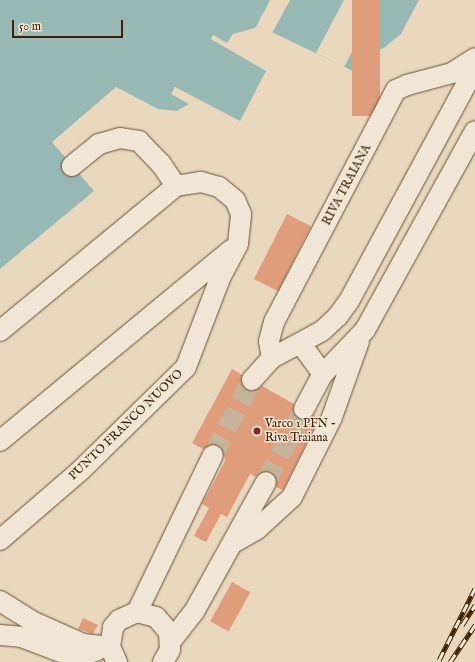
<!DOCTYPE html>
<style>
body{margin:0}
#map{position:relative;width:475px;height:662px;overflow:hidden;background:#ead8be;font-family:"IM FELL English",serif}
div>[style]{position:absolute}
.water>*{inset:0;background:#98b9b3}
.pier>*{inset:0;background:#ead8be}
.building>*{inset:0;background:#df9d7b;transform-origin:0 0}
.minor-tunnel>*{height:20px;margin-top:-10px;transform-origin:0;background:repeating-linear-gradient(90deg,#c7b399 0 20px,transparent 0 30px)}
.roads{filter:drop-shadow(0 0 1px #684f35) drop-shadow(0 0 1px #684f35)}
.minor>*{height:20px;margin:-10px;padding:0 10px;transform-origin:10px;border-radius:10px;background:#f1e6d5}
.rail>*{height:4.5px;margin-top:-2.25px;transform-origin:0;background:repeating-linear-gradient(90deg,#f1e6d5 0 9px,#3d2107 0 18px);box-sizing:border-box;border-block:1px solid #3d2107}
.dots>*{width:11px;height:11px;translate:-50% -50%;box-sizing:border-box;border:2px solid #f1e6d5;border-radius:50%}
span{translate:-50% -50%;white-space:nowrap;text-align:center;line-height:1.15;-webkit-text-stroke:3px #f1e6d5;paint-order:stroke}
.street-label{font-size:12px;color:#3d2107}
.poi-label{font-size:12px;color:#3d2107}
.left{translate:0 -50%;text-align:left}
.scale{position:absolute;left:12px;top:20px;width:111px;height:18px;box-sizing:border-box;border:2px solid #3d2107;border-top:0;padding-left:5px;font-size:12px;line-height:14px;white-space:nowrap;color:#3d2107;-webkit-text-stroke:3px #f1e6d5;paint-order:stroke}
</style>
<div id="map">
<div class="water">
<i style="clip-path:polygon(0 0,419px 0,401px 34px,385px 47px,370px 54px,357px 73px,257px 25px,255px 28px,233px 34px,227px 43px,213px 35px,211px 39px,266px 71px,240px 121px,175px 87px,171px 94px,189px 104px,177px 111px,158px 109px,116px 87px,52px 142px,94px 191px,0 269px)"></i>
</div>
<div class="pier">
<i style="clip-path:polygon(270px 0,290px 0,272px 33px,257px 25px)"></i>
<i style="clip-path:polygon(344px 0,380px 0,344px 67px,316px 53px)"></i>
</div>
<div class="building">
<i style="left:352px;top:0;width:28px;height:116px"></i>
<i style="left:287px;top:214px;width:27px;height:73px;rotate:27deg"></i>
<i style="clip-path:polygon(232px 369px,242px 375px,241px 383px,245px 389px,255px 391px,262px 386px,294px 404px,293px 410px,298px 419px,305px 420px,314px 415px,319px 418px,283px 490px,276px 487px,276px 476px,271px 472px,260px 472px,256px 477px,250px 474px,227px 517px,221px 514px,206px 542px,194px 536px,209px 508px,202px 504px,225px 461px,223px 449px,218px 445px,212px 444px,203px 449px,192px 443px)"></i>
<i style="left:232px;top:582px;width:21px;height:45px;rotate:29deg"></i>
<i style="clip-path:polygon(83px 618px,98px 625px,93px 634px,78px 629px)"></i>
</div>
<div class="minor-tunnel">
<i style="left:213px;top:455px;width:85px;rotate:-62.5deg"></i>
<i style="left:266px;top:482px;width:82px;rotate:-62.5deg"></i>
</div>
<div class="roads">
<div class="minor">
<i style="left:0;top:331px;width:228px;rotate:-39.5deg"></i>
<i style="left:176px;top:186px;width:27px;rotate:-124deg"></i>
<i style="left:161px;top:164px;width:32px;rotate:-134deg"></i>
<i style="left:139px;top:141px;width:19px;rotate:-171deg"></i>
<i style="left:120px;top:138px;width:22px;rotate:164deg"></i>
<i style="left:99px;top:144px;width:35px;rotate:141deg"></i>
<i style="left:301px;top:344px;width:37px;rotate:54deg"></i>
<i style="left:272px;top:358px;width:17px;rotate:-100deg"></i>
<i style="left:269px;top:341px;width:20px;rotate:-75deg"></i>
<i style="left:274px;top:322px;width:262px;rotate:-62.3deg"></i>
<i style="left:396px;top:90px;width:12px;rotate:-24deg"></i>
<i style="left:407px;top:85px;width:47px;rotate:-14.9deg"></i>
<i style="left:452px;top:73px;width:27px;rotate:-33deg"></i>
<i style="left:252px;top:380px;width:30px;rotate:-48deg"></i>
<i style="left:272px;top:358px;width:57px;rotate:-28.4deg"></i>
<i style="left:322px;top:331px;width:22px;rotate:-43deg"></i>
<i style="left:338px;top:316px;width:19px;rotate:-54deg"></i>
<i style="left:349px;top:301px;width:265px;rotate:-61.6deg"></i>
<i style="left:304px;top:409px;width:40px;rotate:-62deg"></i>
<i style="left:323px;top:374px;width:61px;rotate:-46.3deg"></i>
<i style="left:365px;top:330px;width:227px;rotate:-61.1deg"></i>
<i style="left:0;top:441px;width:300px;rotate:-39.6deg"></i>
<i style="left:0;top:540px;width:107px;rotate:-40.8deg"></i>
<i style="left:81px;top:470px;width:147px;rotate:-44.4deg"></i>
<i style="left:186px;top:367px;width:97px;rotate:-69deg"></i>
<i style="left:221px;top:276px;width:36px;rotate:-62deg"></i>
<i style="left:238px;top:244px;width:30px;rotate:-84deg"></i>
<i style="left:241px;top:214px;width:15px;rotate:-113deg"></i>
<i style="left:235px;top:200px;width:21px;rotate:-141deg"></i>
<i style="left:219px;top:187px;width:19px;rotate:-164deg"></i>
<i style="left:201px;top:182px;width:25px;rotate:171deg"></i>
<i style="left:233px;top:543px;width:28px;rotate:-30deg"></i>
<i style="left:257px;top:529px;width:47px;rotate:-42.4deg"></i>
<i style="left:292px;top:497px;width:89px;rotate:-63.4deg"></i>
<i style="left:332px;top:417px;width:81px;rotate:-70.4deg"></i>
<i style="left:0;top:601px;width:40px;rotate:32deg"></i>
<i style="left:34px;top:622px;width:54px;rotate:24.2deg"></i>
<i style="left:83px;top:644px;width:27px;rotate:6deg"></i>
<i style="left:137px;top:612px;width:174px;rotate:-64.2deg"></i>
<i style="left:0;top:635px;width:21px;rotate:5deg"></i>
<i style="left:21px;top:637px;width:48px;rotate:20.7deg"></i>
<i style="left:66px;top:654px;width:16px;rotate:7deg"></i>
<i style="left:82px;top:656px;width:17px;rotate:-21deg"></i>
<i style="left:171px;top:641px;width:39px;rotate:-52deg"></i>
<i style="left:195px;top:610px;width:146px;rotate:-61deg"></i>
<i style="left:117px;top:662px;width:17px;rotate:-115deg"></i>
<i style="left:110px;top:647px;width:20px;rotate:-81deg"></i>
<i style="left:113px;top:627px;width:9px;rotate:-49deg"></i>
<i style="left:119px;top:620px;width:20px;rotate:-24deg"></i>
<i style="left:137px;top:612px;width:20px;rotate:15deg"></i>
<i style="left:156px;top:617px;width:20px;rotate:49deg"></i>
<i style="left:169px;top:632px;width:18px;rotate:87deg"></i>
<i style="left:170px;top:650px;width:14px;rotate:120deg"></i>
</div>
</div>
<div class="rail">
<i style="left:462px;top:625px;width:24px;rotate:-57deg"></i>
<i style="left:439px;top:660px;width:80px;rotate:-63.4deg"></i>
<i style="left:450px;top:662px;width:45px;rotate:-56deg"></i>
</div>
<div class="dots">
<i style="left:257px;top:431px;background:#8f2418"></i>
</div>
<div class="street-label">
<span style="left:347px;top:185px;rotate:-62deg">RIVA TRAIANA</span>
<span style="left:126px;top:425px;rotate:-44deg">PUNTO FRANCO NUOVO</span>
</div>
<div class="poi-label">
<span class="left" style="left:265px;top:431px">Varco 1 PFN -<br>Riva Traiana</span>
</div>
<div class="scale">50 m</div>
</div>
